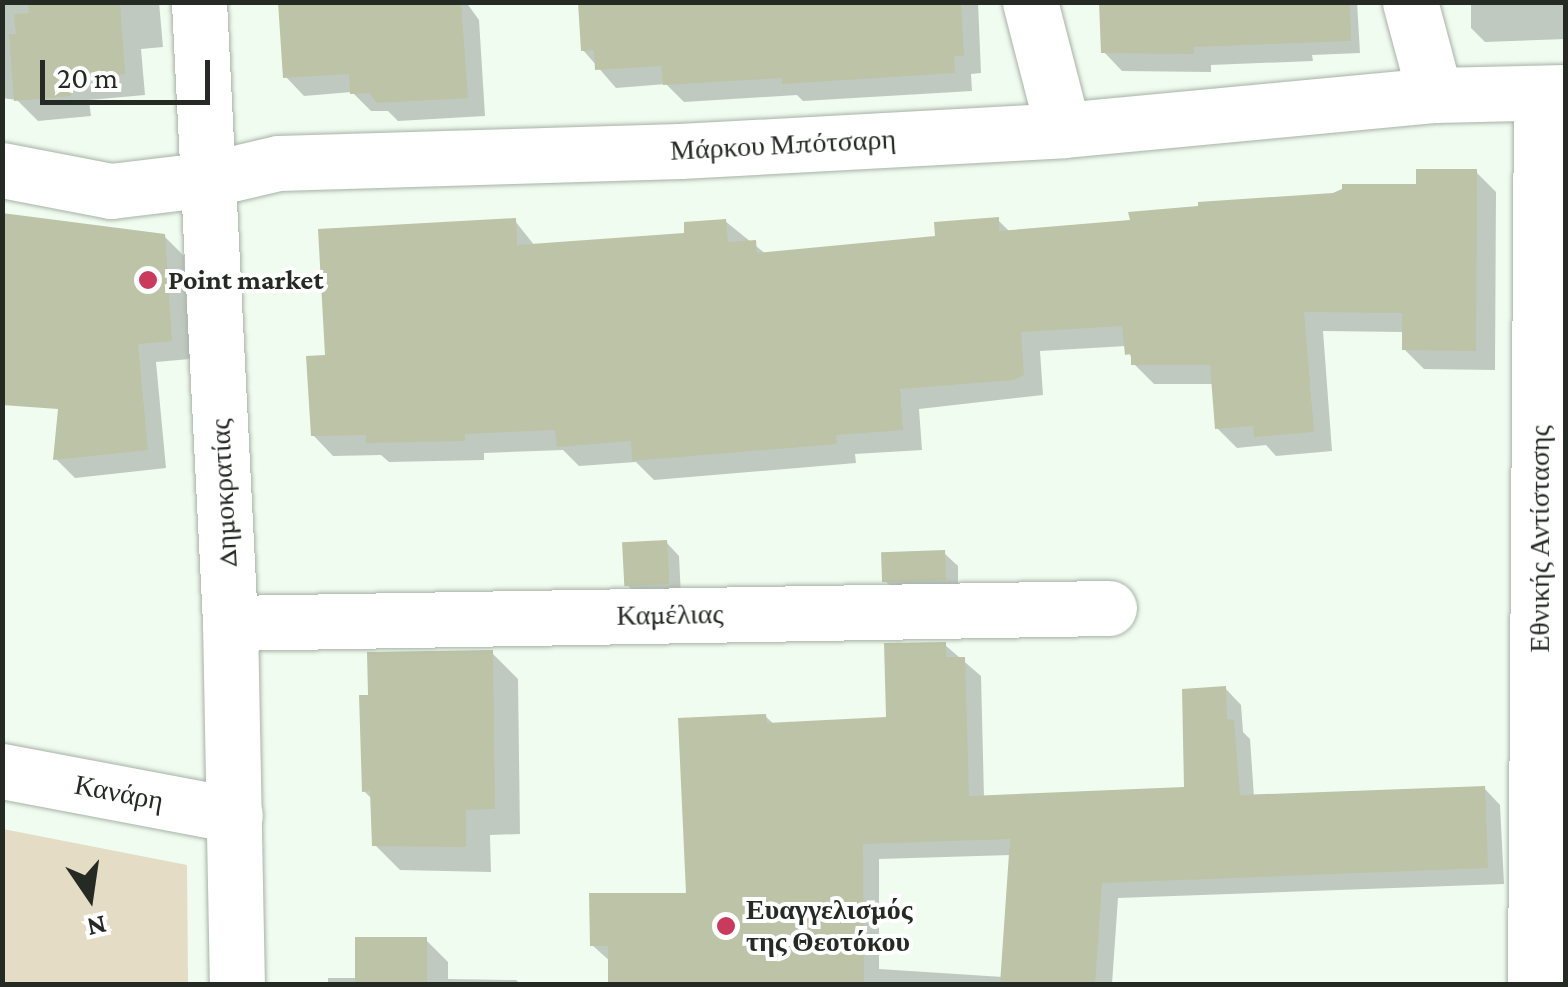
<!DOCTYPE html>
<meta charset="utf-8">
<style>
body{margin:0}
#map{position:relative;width:1568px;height:987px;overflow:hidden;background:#f0fcf0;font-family:"Crimson Pro",serif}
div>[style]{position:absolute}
.green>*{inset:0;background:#e4dcc4}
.shadow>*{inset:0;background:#0003}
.building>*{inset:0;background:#bcc3a6;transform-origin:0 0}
.roads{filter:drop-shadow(0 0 2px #a7b2a7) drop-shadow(0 0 2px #a7b2a7)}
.minor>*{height:55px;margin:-27.5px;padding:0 27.5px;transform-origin:27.5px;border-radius:27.5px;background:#fff}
.dots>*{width:28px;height:28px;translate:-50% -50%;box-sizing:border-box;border:5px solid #fff;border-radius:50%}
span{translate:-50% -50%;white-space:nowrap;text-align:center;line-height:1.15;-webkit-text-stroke:8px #fff;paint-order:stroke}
.street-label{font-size:28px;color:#252a25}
.poi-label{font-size:28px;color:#252a25;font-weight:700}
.left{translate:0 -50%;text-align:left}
.frame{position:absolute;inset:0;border:5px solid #252a25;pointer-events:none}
.north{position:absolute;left:40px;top:847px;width:100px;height:100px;-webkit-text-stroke:8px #fff;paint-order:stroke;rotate:167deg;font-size:28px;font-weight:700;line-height:40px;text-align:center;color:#252a25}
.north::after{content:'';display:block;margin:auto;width:35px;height:45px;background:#252a25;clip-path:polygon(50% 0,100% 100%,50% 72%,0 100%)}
.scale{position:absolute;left:40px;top:60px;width:170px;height:45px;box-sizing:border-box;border:5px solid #252a25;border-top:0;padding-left:12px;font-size:30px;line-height:35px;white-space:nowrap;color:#252a25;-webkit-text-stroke:8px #fff;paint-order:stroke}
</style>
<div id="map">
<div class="green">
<i style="clip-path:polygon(3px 829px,187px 865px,188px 984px,3px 984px)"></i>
</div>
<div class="shadow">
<i style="clip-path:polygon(2px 2px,159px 2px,163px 47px,141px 49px,145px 95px,89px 100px,91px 116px,38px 121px,17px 100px,2px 98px)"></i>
<i style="clip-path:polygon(281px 2px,466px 2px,479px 20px,485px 116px,398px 121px,388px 111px,371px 111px,352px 92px,304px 96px,286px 77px)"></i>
<i style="clip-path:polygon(580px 2px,978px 2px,981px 73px,971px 74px,972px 91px,803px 101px,797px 95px,684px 102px,666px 84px,616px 88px,583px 50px)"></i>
<i style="clip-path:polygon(1102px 2px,1357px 2px,1360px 53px,1312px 55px,1313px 61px,1211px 65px,1211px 72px,1122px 71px,1104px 52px)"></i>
<i style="clip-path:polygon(1471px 2px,1566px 2px,1566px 39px,1485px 42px,1471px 28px)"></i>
<i style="clip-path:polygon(1476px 172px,1496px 192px,1495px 370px,1424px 369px,1404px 349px,1404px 332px,1323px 331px,1332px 451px,1276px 456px,1266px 445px,1237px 448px,1217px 428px,1214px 384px,1154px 384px,1134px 364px,1126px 346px,1040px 351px,1043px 395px,919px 409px,922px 450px,855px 454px,856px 463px,654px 480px,636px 462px,579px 466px,563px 450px,484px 453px,484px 460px,389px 462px,381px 455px,333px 456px,313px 435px,327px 358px,515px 221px,535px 246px,687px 235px,725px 221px,767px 255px,937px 238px,998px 220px,1010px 232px,1132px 222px,1419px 186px)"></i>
<i style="clip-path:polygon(164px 236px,184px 256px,190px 359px,156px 362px,166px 468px,75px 478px,56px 459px)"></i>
<i style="clip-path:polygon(666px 542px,679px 556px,681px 597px,640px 597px,626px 584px)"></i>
<i style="clip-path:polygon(944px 553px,958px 566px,958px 592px,898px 593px,884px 580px)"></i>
<i style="clip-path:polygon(evenodd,945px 645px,981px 676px,984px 797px,1187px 790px,1225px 688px,1241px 705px,1243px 732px,1250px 739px,1254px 797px,1484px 788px,1500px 805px,1504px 884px,1118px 898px,1112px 984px,611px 984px,611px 962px,592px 945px,689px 895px,765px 716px,775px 725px,888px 720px,945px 645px,1011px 855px,1003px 977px,879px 969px,879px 859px,1011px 855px)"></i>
<i style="clip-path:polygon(492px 653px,518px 679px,520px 834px,490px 835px,491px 872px,400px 870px,374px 844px,373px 800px,364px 791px)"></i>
<i style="clip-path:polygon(426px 940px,448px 962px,448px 979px,516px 980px,521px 984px,328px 984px,328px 978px,357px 978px)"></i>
</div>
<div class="building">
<i style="clip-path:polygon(28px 2px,120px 2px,125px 74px,69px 80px,71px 96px,14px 101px,9px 34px,16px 34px,14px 14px,29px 13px)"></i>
<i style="clip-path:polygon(278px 2px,461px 2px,468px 98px,377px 103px,369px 93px,350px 94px,349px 74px,283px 78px)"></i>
<i style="clip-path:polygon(578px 2px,961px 2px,964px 56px,954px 56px,955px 73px,782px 84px,782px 78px,663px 85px,661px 66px,595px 70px,594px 50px,581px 51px)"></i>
<i style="clip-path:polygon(1099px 2px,1350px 2px,1351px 41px,1194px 47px,1194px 54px,1101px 53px)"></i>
<i style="clip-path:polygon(1416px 169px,1477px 169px,1476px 351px,1402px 350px,1402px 313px,1304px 312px,1314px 432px,1254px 437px,1253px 426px,1215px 429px,1210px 365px,1131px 365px,1131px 354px,1125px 355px,1122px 326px,1021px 332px,1024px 375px,1014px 380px,900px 389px,903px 430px,836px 435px,837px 444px,632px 461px,631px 441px,557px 447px,555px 430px,465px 434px,465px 441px,366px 443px,366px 435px,311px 436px,306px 356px,325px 355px,318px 229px,516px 218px,517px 245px,684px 233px,684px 222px,726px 219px,728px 242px,756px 240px,757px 253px,935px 236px,934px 222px,999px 217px,999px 231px,1130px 220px,1128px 212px,1198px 206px,1198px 202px,1333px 193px,1342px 189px,1342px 184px,1416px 184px)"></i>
<i style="clip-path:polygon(2px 213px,165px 234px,172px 341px,138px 344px,148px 450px,53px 460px,58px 409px,2px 405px)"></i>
<i style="left:667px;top:540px;width:44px;height:45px;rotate:87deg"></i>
<i style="left:945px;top:550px;width:30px;height:64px;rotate:88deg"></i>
<i style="clip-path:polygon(946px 642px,946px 657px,965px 657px,969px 796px,1184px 787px,1182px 689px,1226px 686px,1227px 719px,1234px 720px,1240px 795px,1485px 786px,1488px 868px,1102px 883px,1095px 984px,1000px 984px,1010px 839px,863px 844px,864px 984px,608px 984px,608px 946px,590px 946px,589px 893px,686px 893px,678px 718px,766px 714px,767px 723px,886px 717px,884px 643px)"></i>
<i style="clip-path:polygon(493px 650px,495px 809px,466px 810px,466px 847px,372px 846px,370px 791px,362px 792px,359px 695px,368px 695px,367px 652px)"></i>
<i style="left:355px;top:937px;width:72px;height:47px"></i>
</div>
<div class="roads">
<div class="minor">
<i style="left:199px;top:2px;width:622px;rotate:87.14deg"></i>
<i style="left:230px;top:623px;width:361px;rotate:88.9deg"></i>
<i style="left:1030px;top:2px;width:132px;rotate:75.5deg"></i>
<i style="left:1410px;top:2px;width:96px;rotate:75deg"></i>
<i style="left:2px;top:170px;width:111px;rotate:10.9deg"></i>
<i style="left:111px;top:191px;width:100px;rotate:-6.9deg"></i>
<i style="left:210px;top:179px;width:70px;rotate:-13.2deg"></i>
<i style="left:278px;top:163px;width:402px;rotate:-1.7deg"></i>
<i style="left:680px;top:151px;width:384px;rotate:-3.1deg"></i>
<i style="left:1063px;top:130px;width:374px;rotate:-5.4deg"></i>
<i style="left:1435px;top:95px;width:131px;rotate:-1.3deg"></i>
<i style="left:230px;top:623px;width:879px;rotate:-0.98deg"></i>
<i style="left:2px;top:771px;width:237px;rotate:10.7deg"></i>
<i style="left:1535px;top:984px;width:890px;rotate:-89.61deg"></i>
</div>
</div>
<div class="dots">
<i style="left:148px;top:280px;background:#ca3a5d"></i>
<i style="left:726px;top:926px;background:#ca3a5d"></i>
</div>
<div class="street-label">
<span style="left:783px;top:145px;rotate:-3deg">Μάρκου Μπότσαρη</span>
<span style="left:224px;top:493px;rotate:-93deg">Δημοκρατίας</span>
<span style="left:1540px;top:539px;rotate:-90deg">Εθνικής Αντίστασης</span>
<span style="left:670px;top:615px;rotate:-1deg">Καμέλιας</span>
<span style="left:119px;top:793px;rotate:11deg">Κανάρη</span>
</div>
<div class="poi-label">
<span class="left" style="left:168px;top:280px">Point market</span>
<span class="left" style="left:746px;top:926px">Ευαγγελισμός<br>της Θεοτόκου</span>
</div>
<div class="frame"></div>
<div class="north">N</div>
<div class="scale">20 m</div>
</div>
